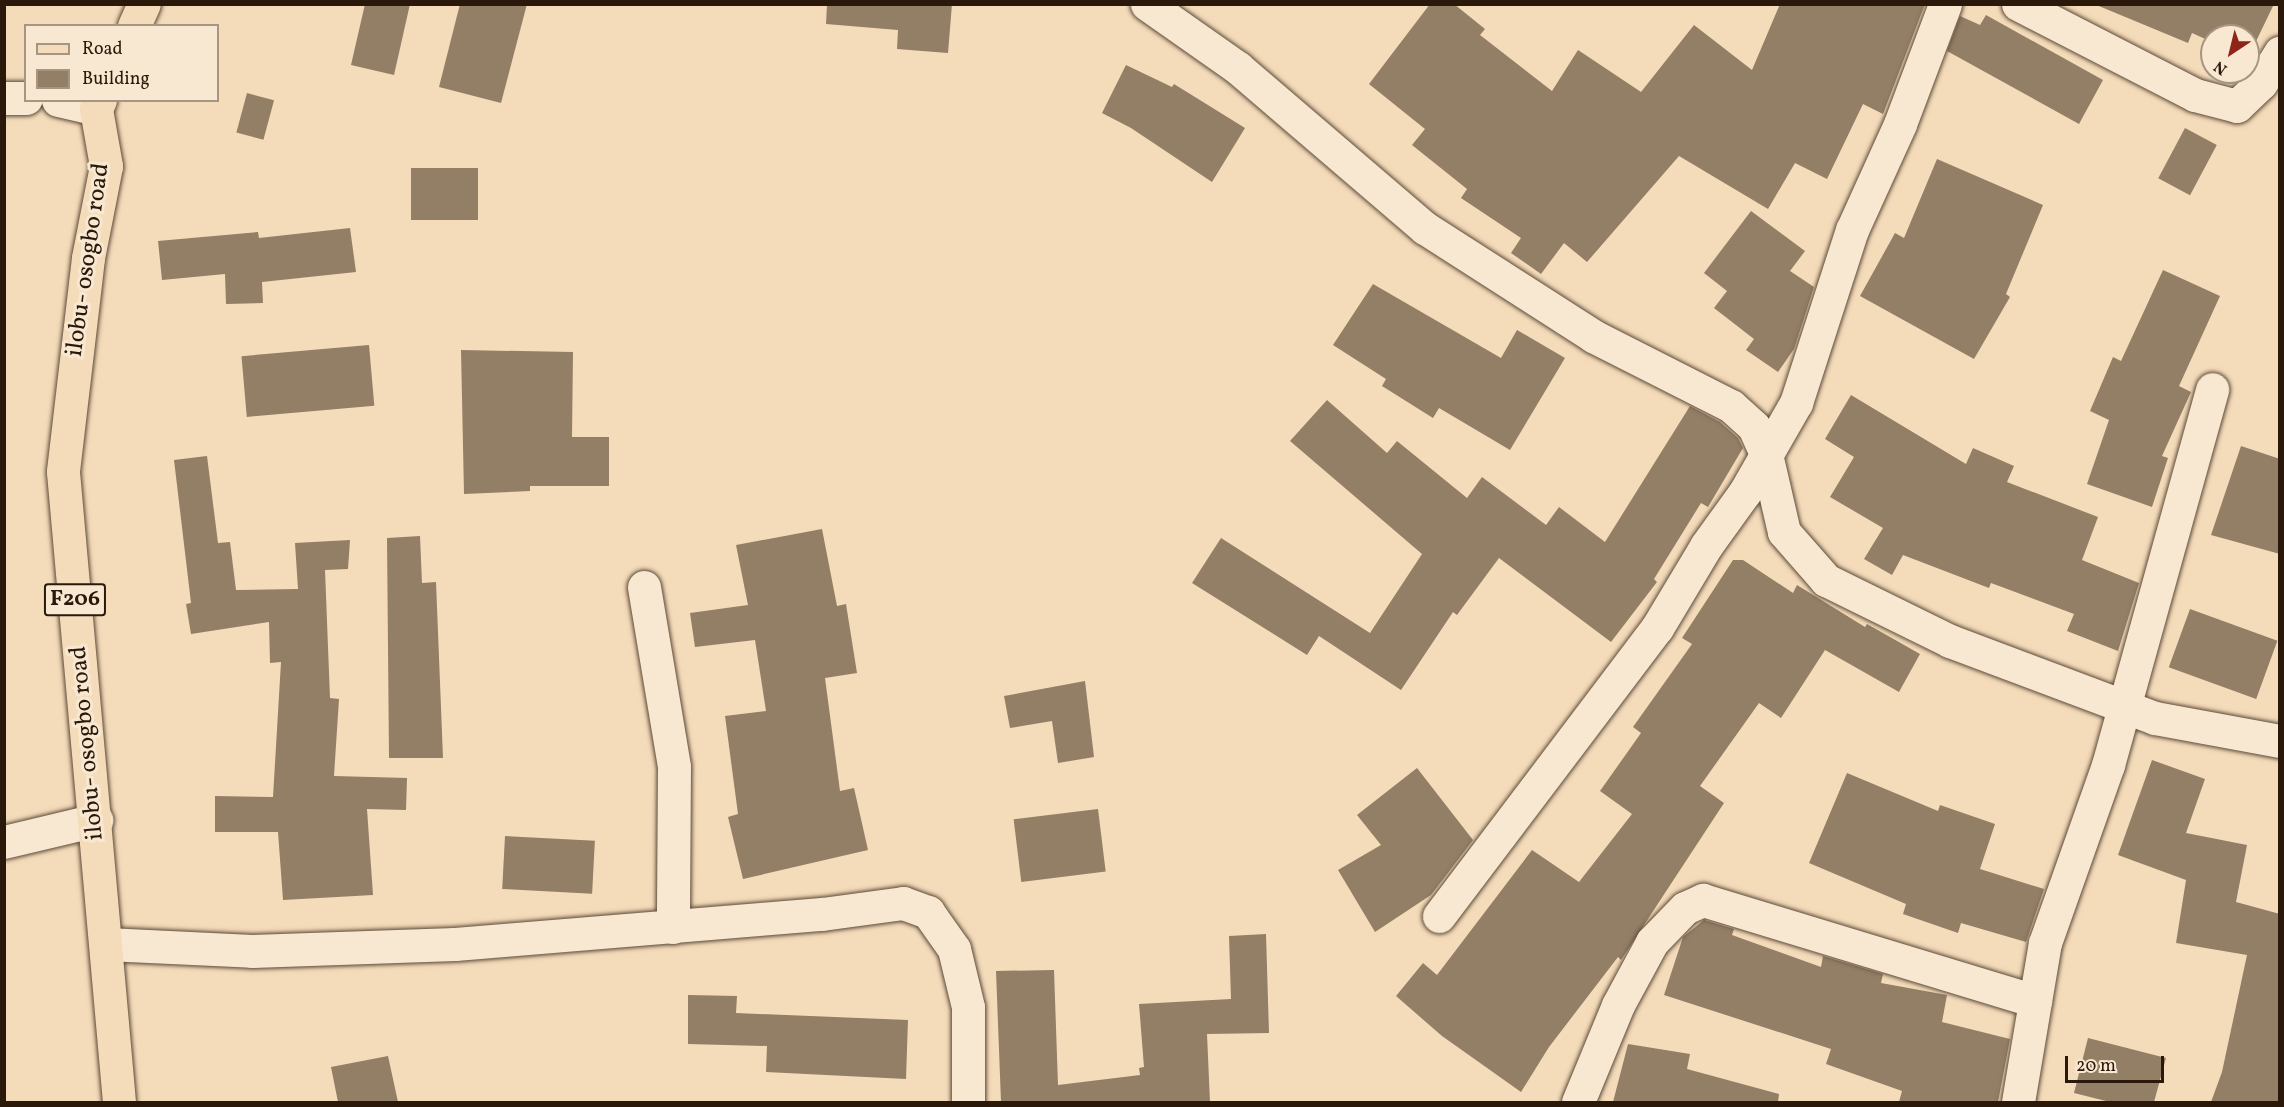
<!DOCTYPE html>
<style>
body{margin:0}
#map{position:relative;width:2284px;height:1107px;overflow:hidden;background:#f4dbba;font-family:Vollkorn,serif}
div>[style]{position:absolute}
.building>*{inset:0;background:#937e66;transform-origin:0 0}
.roads{filter:drop-shadow(0 0 2px #5c4a37) drop-shadow(0 0 2px #5c4a37)}
.street>*{height:33px;margin:-16.5px;padding:0 16.5px;transform-origin:16.5px;border-radius:16.5px;background:#f8e8d2}
.primary>*{height:33px;margin:-16.5px;padding:0 16.5px;transform-origin:16.5px;border-radius:16.5px;background:#f4dbba}
span{translate:-50% -50%;white-space:nowrap;text-align:center;line-height:1.15;-webkit-text-stroke:6px #f8e8d2;paint-order:stroke}
.shield-label span{padding:2px 4px;background:#f8e8d2;border:2px solid;border-radius:4px;-webkit-text-stroke-width:0}
.shield-label{font-size:22px;color:#2a190b;font-weight:700}
.street-label{font-size:24px;color:#2a190b}
.frame{position:absolute;inset:0;border:6px solid #2a190b;pointer-events:none}
.legend{position:absolute;left:24px;top:24px;width:195px;height:78px;box-sizing:border-box;background:#f8e8d2;border:2px solid #a69582;margin:0;padding:8px 10px;list-style:none;font-size:18px;color:#2a190b}
.legend li{display:flex;align-items:center;gap:12px;height:30px}
.legend b{width:30px;border:2px solid #a69582}
.north{position:absolute;left:2200px;top:24px;width:60px;height:60px;box-sizing:border-box;background:#f8e8d2;border:2px solid #a69582;border-radius:50%;rotate:215deg;font-size:16px;font-weight:700;line-height:24px;text-align:center;color:#2a190b}
.north::after{content:'';display:block;margin:auto;width:21px;height:27px;background:#8f2418;clip-path:polygon(50% 0,100% 100%,50% 72%,0 100%)}
.scale{position:absolute;left:2065px;top:1056px;width:99px;height:27px;box-sizing:border-box;border:3px solid #2a190b;border-top:0;padding-left:8px;font-size:18px;line-height:21px;white-space:nowrap;color:#2a190b;-webkit-text-stroke:4px #f8e8d2;paint-order:stroke}
</style>
<div id="map">
<div class="building">
<i style="clip-path:polygon(365px 4px,410px 4px,394px 75px,351px 65px)"></i>
<i style="clip-path:polygon(460px 4px,527px 4px,501px 103px,439px 87px)"></i>
<i style="clip-path:polygon(827px 4px,952px 4px,948px 53px,897px 49px,898px 30px,826px 24px)"></i>
<i style="clip-path:polygon(1430px 4px,1454px 4px,1485px 29px,1480px 35px,1552px 91px,1578px 50px,1641px 92px,1694px 25px,1752px 70px,1780px 4px,1925px 4px,1883px 114px,1863px 104px,1827px 179px,1795px 163px,1768px 209px,1679px 156px,1587px 262px,1564px 243px,1541px 274px,1511px 253px,1521px 238px,1461px 198px,1467px 189px,1412px 145px,1425px 129px,1369px 84px)"></i>
<i style="clip-path:polygon(2094px 4px,2274px 4px,2248px 58px,2248px 36px,2212px 36px,2212px 42px,2192px 33px,2188px 43px)"></i>
<i style="clip-path:polygon(1986px 15px,2103px 80px,2079px 124px,1947px 51px,1960px 16px,1980px 25px)"></i>
<i style="clip-path:polygon(1126px 65px,1172px 87px,1174px 84px,1245px 128px,1212px 182px,1131px 128px,1102px 113px)"></i>
<i style="left:247px;top:93px;width:28px;height:41px;rotate:15deg"></i>
<i style="left:2185px;top:128px;width:36px;height:57px;rotate:28deg"></i>
<i style="clip-path:polygon(1937px 159px,2043px 205px,2006px 294px,2010px 297px,1974px 359px,1860px 296px,1895px 233px,1904px 238px)"></i>
<i style="left:411px;top:168px;width:67px;height:52px"></i>
<i style="clip-path:polygon(1751px 211px,1805px 251px,1790px 271px,1814px 287px,1794px 349px,1778px 372px,1746px 350px,1754px 339px,1714px 308px,1727px 291px,1704px 273px)"></i>
<i style="clip-path:polygon(350px 228px,356px 272px,262px 282px,263px 303px,226px 304px,225px 274px,162px 280px,158px 241px,258px 232px,259px 238px)"></i>
<i style="clip-path:polygon(2163px 270px,2220px 296px,2179px 386px,2191px 392px,2162px 456px,2168px 458px,2152px 507px,2087px 484px,2109px 420px,2090px 411px,2113px 357px,2121px 361px)"></i>
<i style="clip-path:polygon(1373px 284px,1501px 358px,1517px 330px,1565px 358px,1510px 450px,1439px 408px,1433px 418px,1382px 386px,1386px 379px,1333px 345px)"></i>
<i style="left:369px;top:345px;width:61px;height:128px;rotate:85deg"></i>
<i style="clip-path:polygon(461px 350px,573px 352px,572px 437px,609px 437px,609px 486px,530px 486px,530px 491px,464px 494px)"></i>
<i style="clip-path:polygon(1851px 395px,1966px 464px,1973px 448px,2014px 466px,2007px 482px,2098px 517px,2082px 560px,2139px 583px,2118px 651px,2067px 631px,2074px 614px,1991px 583px,1989px 588px,1903px 555px,1892px 575px,1864px 559px,1883px 528px,1830px 497px,1854px 457px,1825px 439px)"></i>
<i style="clip-path:polygon(1327px 400px,1387px 453px,1397px 441px,1467px 498px,1482px 477px,1546px 525px,1559px 507px,1605px 542px,1690px 406px,1720px 422px,1738px 438px,1743px 448px,1708px 507px,1701px 503px,1654px 579px,1657px 582px,1611px 642px,1499px 558px,1457px 615px,1453px 612px,1401px 690px,1319px 636px,1307px 655px,1192px 583px,1221px 538px,1370px 633px,1422px 554px,1290px 441px)"></i>
<i style="clip-path:polygon(2241px 446px,2280px 459px,2280px 554px,2211px 535px)"></i>
<i style="clip-path:polygon(207px 456px,218px 543px,230px 542px,236px 590px,298px 589px,295px 543px,350px 540px,348px 569px,325px 570px,330px 698px,339px 699px,334px 776px,407px 778px,406px 810px,367px 809px,373px 895px,283px 900px,278px 832px,215px 832px,215px 796px,273px 797px,281px 662px,270px 663px,269px 622px,191px 634px,186px 604px,191px 603px,174px 460px)"></i>
<i style="clip-path:polygon(822px 529px,837px 606px,846px 604px,857px 673px,825px 678px,840px 791px,854px 788px,868px 850px,743px 879px,728px 817px,738px 814px,725px 716px,766px 711px,755px 640px,695px 647px,690px 613px,748px 605px,736px 545px)"></i>
<i style="clip-path:polygon(420px 536px,422px 583px,436px 582px,443px 758px,389px 758px,387px 538px)"></i>
<i style="clip-path:polygon(1733px 560px,1743px 560px,1793px 593px,1797px 585px,1865px 627px,1867px 624px,1920px 654px,1899px 692px,1825px 650px,1781px 718px,1759px 703px,1700px 786px,1724px 803px,1621px 960px,1618px 957px,1549px 1047px,1521px 1092px,1442px 1036px,1396px 996px,1423px 963px,1437px 975px,1532px 850px,1579px 882px,1632px 814px,1600px 791px,1641px 733px,1633px 727px,1692px 644px,1682px 638px)"></i>
<i style="left:2190px;top:609px;width:93px;height:62px;rotate:20deg"></i>
<i style="clip-path:polygon(1085px 681px,1094px 757px,1058px 763px,1052px 721px,1010px 728px,1004px 696px)"></i>
<i style="clip-path:polygon(2152px 760px,2205px 779px,2186px 833px,2247px 845px,2236px 902px,2280px 914px,2280px 1102px,2211px 1102px,2222px 1072px,2247px 955px,2176px 943px,2186px 880px,2118px 855px)"></i>
<i style="clip-path:polygon(1417px 768px,1473px 840px,1431px 895px,1375px 932px,1338px 870px,1381px 845px,1357px 815px)"></i>
<i style="clip-path:polygon(1847px 773px,1938px 811px,1940px 805px,1995px 824px,1980px 869px,2044px 889px,2026px 942px,1961px 923px,1958px 933px,1903px 914px,1906px 904px,1809px 863px)"></i>
<i style="left:1098px;top:809px;width:63px;height:85px;rotate:83deg"></i>
<i style="left:505px;top:836px;width:90px;height:53px;rotate:3deg"></i>
<i style="clip-path:polygon(1704px 920px,1734px 929px,1732px 935px,1821px 967px,1823px 956px,1883px 974px,1881px 983px,1947px 995px,1942px 1022px,2010px 1039px,1998px 1102px,1899px 1102px,1902px 1091px,1826px 1064px,1831px 1049px,1664px 995px,1683px 937px)"></i>
<i style="clip-path:polygon(1266px 934px,1269px 1033px,1207px 1034px,1210px 1102px,1001px 1102px,996px 971px,1054px 970px,1058px 1085px,1140px 1075px,1139px 1068px,1144px 1067px,1139px 1004px,1231px 999px,1229px 936px)"></i>
<i style="clip-path:polygon(688px 995px,737px 996px,736px 1013px,908px 1020px,906px 1079px,766px 1072px,767px 1046px,688px 1044px)"></i>
<i style="clip-path:polygon(2088px 1038px,2166px 1058px,2154px 1102px,2110px 1102px,2074px 1093px)"></i>
<i style="clip-path:polygon(1628px 1044px,1690px 1054px,1687px 1069px,1779px 1094px,1778px 1102px,1613px 1102px)"></i>
<i style="clip-path:polygon(388px 1056px,398px 1102px,338px 1102px,331px 1067px)"></i>
</div>
<div class="roads">
<div class="street">
<i style="left:1147px;top:4px;width:111px;rotate:35.1deg"></i>
<i style="left:1238px;top:68px;width:246px;rotate:40.6deg"></i>
<i style="left:1425px;top:228px;width:200px;rotate:32.7deg"></i>
<i style="left:1593px;top:336px;width:155px;rotate:26.9deg"></i>
<i style="left:1731px;top:406px;width:31px;rotate:42deg"></i>
<i style="left:1754px;top:427px;width:30px;rotate:66deg"></i>
<i style="left:1766px;top:454px;width:80px;rotate:77deg"></i>
<i style="left:1784px;top:532px;width:64px;rotate:48.8deg"></i>
<i style="left:1826px;top:580px;width:138px;rotate:26.2deg"></i>
<i style="left:1950px;top:641px;width:219px;rotate:20.6deg"></i>
<i style="left:2155px;top:718px;width:127px;rotate:10.4deg"></i>
<i style="left:2018px;top:4px;width:199px;rotate:27.2deg"></i>
<i style="left:2195px;top:95px;width:43px;rotate:14.7deg"></i>
<i style="left:2237px;top:106px;width:33px;rotate:-44deg"></i>
<i style="left:2261px;top:83px;width:36px;rotate:-58deg"></i>
<i style="left:4px;top:98px;width:22px"></i>
<i style="left:58px;top:100px;width:39px;rotate:13deg"></i>
<i style="left:644px;top:587px;width:182px;rotate:80.5deg"></i>
<i style="left:674px;top:767px;width:160px;rotate:90.4deg"></i>
<i style="left:4px;top:842px;width:95px;rotate:-13.4deg"></i>
<i style="left:1439px;top:916px;width:361px;rotate:-52.9deg"></i>
<i style="left:1657px;top:628px;width:96px;rotate:-59.1deg"></i>
<i style="left:1706px;top:546px;width:67px;rotate:-54.2deg"></i>
<i style="left:1745px;top:492px;width:103px;rotate:-60.2deg"></i>
<i style="left:1796px;top:403px;width:182px;rotate:-72.1deg"></i>
<i style="left:1852px;top:230px;width:116px;rotate:-65.6deg"></i>
<i style="left:1900px;top:124px;width:128px;rotate:-69.4deg"></i>
<i style="left:106px;top:944px;width:146px;rotate:2.7deg"></i>
<i style="left:252px;top:951px;width:203px;rotate:-2deg"></i>
<i style="left:455px;top:944px;width:368px;rotate:-4.7deg"></i>
<i style="left:822px;top:914px;width:82px;rotate:-7.7deg"></i>
<i style="left:903px;top:903px;width:27px;rotate:20deg"></i>
<i style="left:928px;top:912px;width:45px;rotate:54.9deg"></i>
<i style="left:954px;top:949px;width:60px;rotate:76.4deg"></i>
<i style="left:968px;top:1007px;width:95px;rotate:90deg"></i>
<i style="left:1578px;top:1102px;width:105px;rotate:-67.6deg"></i>
<i style="left:1618px;top:1005px;width:72px;rotate:-61.6deg"></i>
<i style="left:1652px;top:942px;width:47px;rotate:-45.9deg"></i>
<i style="left:1685px;top:908px;width:20px;rotate:-24deg"></i>
<i style="left:1703px;top:900px;width:347px;rotate:16.9deg"></i>
<i style="left:2018px;top:1102px;width:161px;rotate:-80.4deg"></i>
<i style="left:2045px;top:943px;width:189px;rotate:-70.5deg"></i>
<i style="left:2108px;top:765px;width:390px;rotate:-74.5deg"></i>
</div>
<div class="primary">
<i style="left:134px;top:26px;width:24px;rotate:-66deg"></i>
<i style="left:100px;top:100px;width:10px;rotate:114deg"></i>
<i style="left:96px;top:109px;width:58px;rotate:80deg"></i>
<i style="left:106px;top:166px;width:94px;rotate:101.1deg"></i>
<i style="left:88px;top:258px;width:215px;rotate:96.7deg"></i>
<i style="left:63px;top:472px;width:632px;rotate:84.92deg"></i>
</div>
</div>
<div class="shield-label">
<span style="left:75px;top:600px">F206</span>
</div>
<div class="street-label">
<span style="left:89px;top:260px;rotate:-82deg">ilobu- osogbo road</span>
<span style="left:88px;top:743px;rotate:-95deg">ilobu- osogbo road</span>
</div>
<div class="frame"></div>
<ul class="legend">
<li><b style="height:8px;background:#f4dbba"></b>Road</li>
<li><b style="height:16px;background:#937e66"></b>Building</li>
</ul>
<div class="north">N</div>
<div class="scale">20 m</div>
</div>
